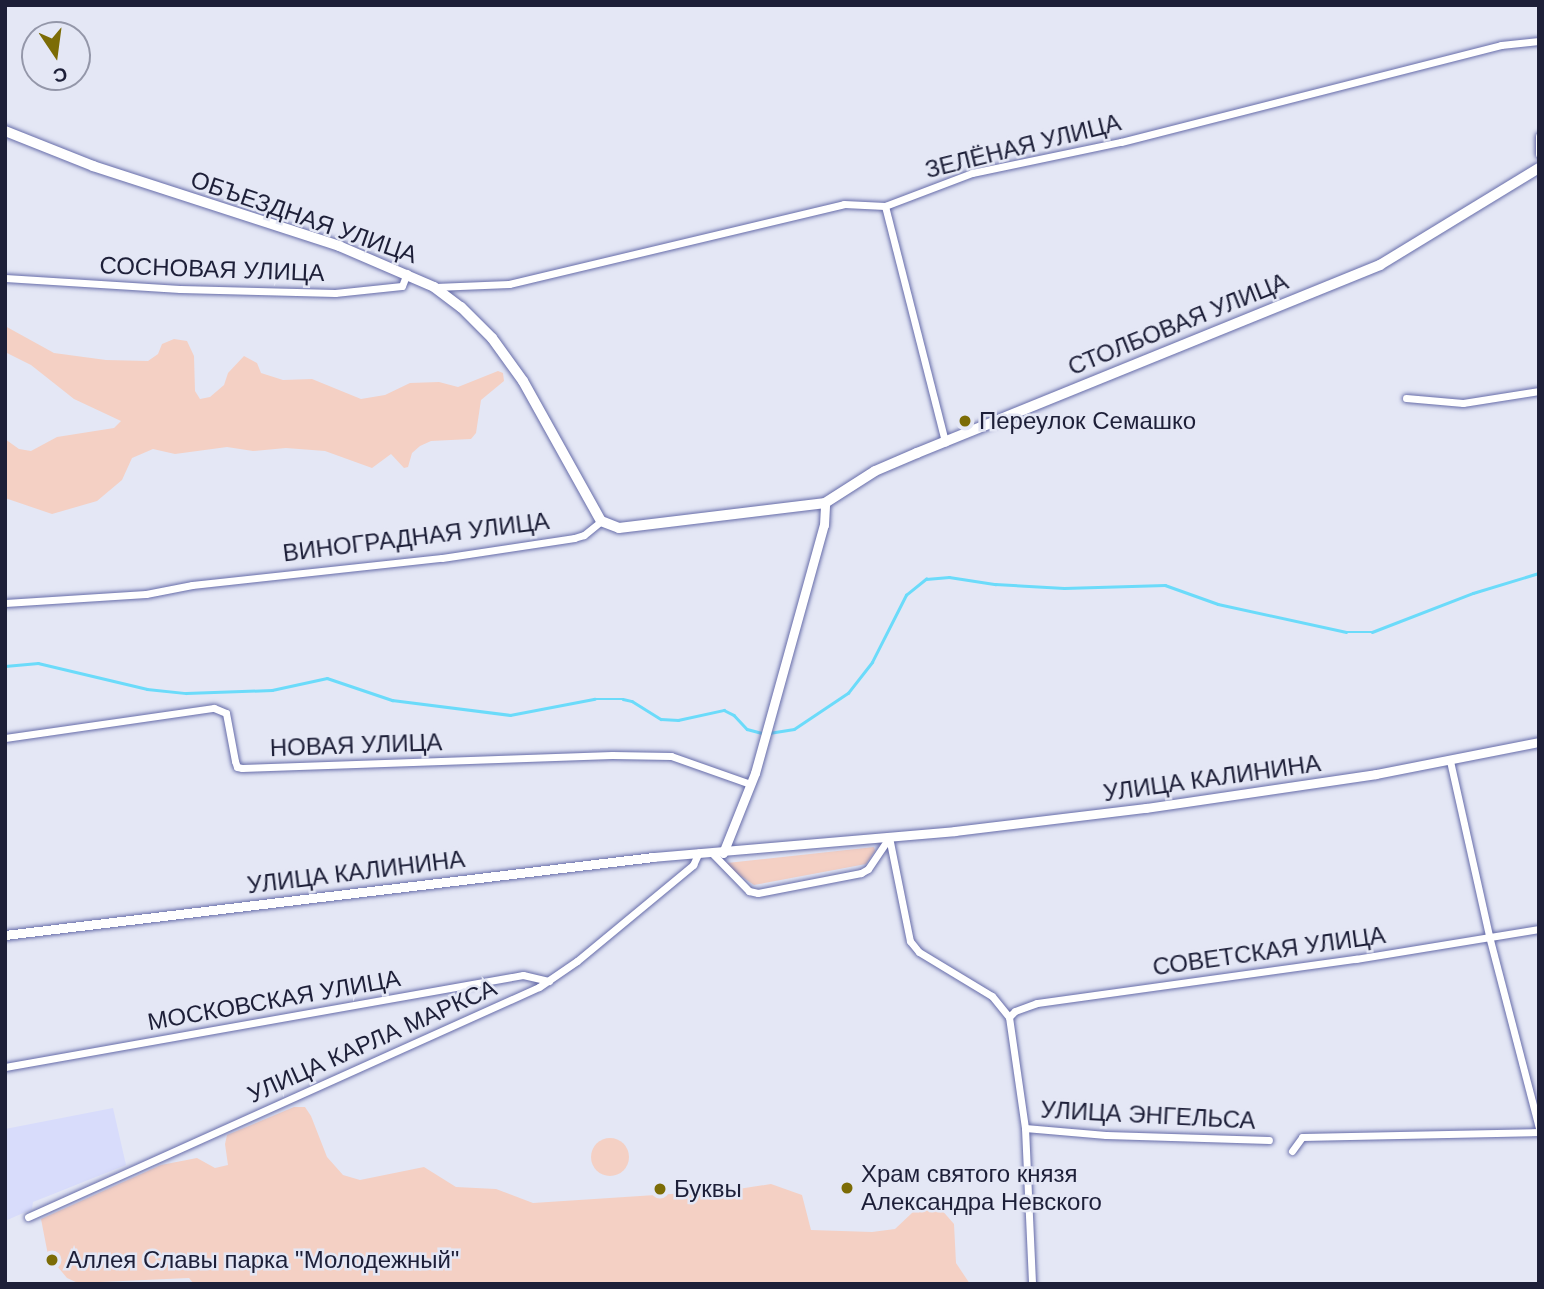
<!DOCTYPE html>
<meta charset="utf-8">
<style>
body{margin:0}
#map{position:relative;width:1544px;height:1289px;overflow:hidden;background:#e4e7f5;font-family:Helvetica,sans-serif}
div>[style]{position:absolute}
.built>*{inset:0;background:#d8dcfb}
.green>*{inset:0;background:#f4d0c4}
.round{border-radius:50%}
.stream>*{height:2.5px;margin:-1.25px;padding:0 1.25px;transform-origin:1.25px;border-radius:1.25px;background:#6bdbfa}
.roads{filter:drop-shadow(0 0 2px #666ca9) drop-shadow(0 0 2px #666ca9)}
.minor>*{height:7px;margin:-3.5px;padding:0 3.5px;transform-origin:3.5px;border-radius:3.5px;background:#fff}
.tertiary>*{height:9px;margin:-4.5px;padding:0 4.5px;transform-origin:4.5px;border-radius:4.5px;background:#fff}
.primary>*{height:10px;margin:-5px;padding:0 5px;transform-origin:5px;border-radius:5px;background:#fff}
.dots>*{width:19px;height:19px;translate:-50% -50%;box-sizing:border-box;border:4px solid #e4e7f5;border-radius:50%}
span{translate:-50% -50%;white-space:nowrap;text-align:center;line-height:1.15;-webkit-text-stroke:5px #e4e7f5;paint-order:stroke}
.street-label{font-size:24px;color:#1d1f38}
.poi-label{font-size:24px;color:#1d1f38}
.left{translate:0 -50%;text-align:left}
.frame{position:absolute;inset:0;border:7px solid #1d1f38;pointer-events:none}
.north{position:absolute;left:21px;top:21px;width:70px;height:70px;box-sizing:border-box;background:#e4e7f5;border:2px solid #9497a9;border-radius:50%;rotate:167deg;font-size:19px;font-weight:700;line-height:28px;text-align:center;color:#1d1f38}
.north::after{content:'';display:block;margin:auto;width:24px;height:32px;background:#7c6c06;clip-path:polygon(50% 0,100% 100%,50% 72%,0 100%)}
</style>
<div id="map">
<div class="built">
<i style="clip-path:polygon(113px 1108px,126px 1165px,33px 1202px,32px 1209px,5px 1221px,5px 1129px)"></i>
</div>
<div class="green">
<i style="clip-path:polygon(5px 326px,54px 353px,106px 360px,148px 361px,158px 354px,162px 344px,174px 339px,187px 341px,194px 356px,195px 391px,200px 399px,210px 397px,224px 385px,228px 373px,244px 356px,257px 363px,261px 373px,283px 380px,312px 379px,361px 399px,385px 395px,410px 383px,439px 382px,458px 387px,498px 371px,503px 373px,504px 381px,481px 400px,476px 433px,471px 439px,431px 441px,420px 446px,412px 453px,408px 467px,404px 468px,391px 454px,372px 468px,325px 451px,286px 448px,253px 451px,227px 447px,175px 454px,153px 449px,132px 458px,122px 480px,97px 501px,52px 514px,5px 498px,5px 439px,19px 449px,31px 451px,57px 437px,114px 428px,121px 421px,74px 399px,31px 365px,5px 352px)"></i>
<i style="clip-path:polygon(874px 847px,875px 851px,866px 864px,754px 885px,726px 866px,727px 863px)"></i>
<i style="clip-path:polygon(294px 1107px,305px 1107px,311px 1116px,327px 1157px,343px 1175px,360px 1180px,424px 1167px,456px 1187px,496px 1189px,533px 1203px,732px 1190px,771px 1184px,802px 1195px,811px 1230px,872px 1232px,895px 1229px,913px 1212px,940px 1208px,954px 1224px,956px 1263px,970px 1284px,194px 1284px,189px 1278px,78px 1283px,67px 1278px,48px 1255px,41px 1219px,161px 1165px,197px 1158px,215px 1168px,228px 1165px,225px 1144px,227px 1135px)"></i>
<i class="round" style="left:591px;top:1138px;width:38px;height:38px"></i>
</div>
<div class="stream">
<i style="left:5px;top:666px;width:33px;rotate:-5deg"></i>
<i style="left:38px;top:663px;width:112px;rotate:13.4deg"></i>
<i style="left:147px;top:689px;width:39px;rotate:6deg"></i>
<i style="left:186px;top:693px;width:86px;rotate:-2deg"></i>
<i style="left:272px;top:690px;width:56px;rotate:-12.3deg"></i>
<i style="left:327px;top:678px;width:69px;rotate:18.7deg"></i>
<i style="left:392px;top:700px;width:119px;rotate:7.2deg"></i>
<i style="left:510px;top:715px;width:86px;rotate:-10.8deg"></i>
<i style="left:594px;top:699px;width:29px"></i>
<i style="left:623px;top:699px;width:9px;rotate:13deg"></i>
<i style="left:632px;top:701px;width:34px;rotate:32deg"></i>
<i style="left:661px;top:719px;width:17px;rotate:3deg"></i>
<i style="left:678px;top:720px;width:47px;rotate:-12.3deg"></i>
<i style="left:724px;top:710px;width:11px;rotate:27deg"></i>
<i style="left:734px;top:715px;width:19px;rotate:47deg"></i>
<i style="left:747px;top:729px;width:16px;rotate:15deg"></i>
<i style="left:769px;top:733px;width:25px;rotate:-9deg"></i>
<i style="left:794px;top:729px;width:65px;rotate:-33.7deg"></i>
<i style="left:848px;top:693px;width:39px;rotate:-52deg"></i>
<i style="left:872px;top:662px;width:75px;rotate:-63.1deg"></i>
<i style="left:906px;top:595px;width:26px;rotate:-39deg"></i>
<i style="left:926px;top:579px;width:23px;rotate:-5deg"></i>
<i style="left:949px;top:577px;width:47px;rotate:8.7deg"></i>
<i style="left:995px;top:584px;width:69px;rotate:3.3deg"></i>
<i style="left:1064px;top:588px;width:101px;rotate:-1.7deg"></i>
<i style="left:1165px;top:585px;width:56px;rotate:19.7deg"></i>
<i style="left:1218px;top:604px;width:131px;rotate:12.3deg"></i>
<i style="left:1346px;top:632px;width:26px"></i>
<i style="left:1372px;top:632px;width:108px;rotate:-21.1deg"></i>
<i style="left:1473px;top:593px;width:69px;rotate:-16.9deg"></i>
</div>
<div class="roads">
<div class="minor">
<i style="left:1539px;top:136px;width:18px;rotate:90deg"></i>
<i style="left:885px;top:206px;width:244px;rotate:75.7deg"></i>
<i style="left:5px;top:278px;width:175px;rotate:3.6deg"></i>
<i style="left:180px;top:289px;width:155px;rotate:1.5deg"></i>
<i style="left:335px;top:293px;width:67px;rotate:-6deg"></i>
<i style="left:402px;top:286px;width:14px;rotate:-69deg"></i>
<i style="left:435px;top:287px;width:74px;rotate:-2.3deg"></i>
<i style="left:509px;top:284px;width:344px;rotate:-13.4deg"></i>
<i style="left:844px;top:204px;width:41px;rotate:2.8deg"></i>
<i style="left:885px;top:206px;width:93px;rotate:-20.8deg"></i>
<i style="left:972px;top:173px;width:152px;rotate:-11.8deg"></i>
<i style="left:1121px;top:142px;width:392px;rotate:-14.3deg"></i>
<i style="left:1501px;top:45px;width:38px;rotate:-6deg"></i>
<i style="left:1406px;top:398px;width:57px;rotate:5deg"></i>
<i style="left:1463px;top:403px;width:77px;rotate:-9deg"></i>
<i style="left:5px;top:603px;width:141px;rotate:-3.7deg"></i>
<i style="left:146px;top:594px;width:47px;rotate:-11.1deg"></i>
<i style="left:192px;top:585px;width:251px;rotate:-6.2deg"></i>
<i style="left:442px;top:558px;width:134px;rotate:-8.6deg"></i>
<i style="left:574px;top:538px;width:10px;rotate:-17deg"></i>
<i style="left:584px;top:535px;width:22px;rotate:-39deg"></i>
<i style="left:5px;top:738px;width:211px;rotate:-8.2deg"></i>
<i style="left:214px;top:708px;width:13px;rotate:23deg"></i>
<i style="left:226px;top:713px;width:49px;rotate:79.4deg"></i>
<i style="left:235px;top:761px;width:6px;rotate:72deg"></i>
<i style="left:237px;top:767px;width:5px;rotate:11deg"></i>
<i style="left:242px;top:768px;width:370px;rotate:-2deg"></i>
<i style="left:612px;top:755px;width:59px;rotate:1deg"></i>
<i style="left:671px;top:756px;width:84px;rotate:19.5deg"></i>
<i style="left:1450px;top:761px;width:179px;rotate:77.4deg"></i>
<i style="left:1489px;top:936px;width:198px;rotate:75.4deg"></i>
<i style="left:889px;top:837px;width:106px;rotate:78.6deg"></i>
<i style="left:910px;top:941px;width:14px;rotate:51deg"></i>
<i style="left:919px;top:952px;width:85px;rotate:31.1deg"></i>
<i style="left:992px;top:996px;width:27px;rotate:51deg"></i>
<i style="left:1009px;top:1017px;width:112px;rotate:81.8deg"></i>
<i style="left:1025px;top:1128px;width:156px;rotate:87.4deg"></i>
<i style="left:712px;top:853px;width:53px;rotate:45.8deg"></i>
<i style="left:749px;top:891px;width:9px;rotate:13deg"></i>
<i style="left:758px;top:893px;width:105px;rotate:-11deg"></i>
<i style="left:861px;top:873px;width:8px;rotate:-30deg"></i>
<i style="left:868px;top:869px;width:37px;rotate:-56deg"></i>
<i style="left:1009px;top:1017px;width:8px;rotate:-45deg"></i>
<i style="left:1015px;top:1011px;width:23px;rotate:-20deg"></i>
<i style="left:1037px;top:1003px;width:322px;rotate:-7.9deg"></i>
<i style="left:1356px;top:959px;width:185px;rotate:-9.3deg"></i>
<i style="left:5px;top:1067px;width:526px;rotate:-10.07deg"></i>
<i style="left:523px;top:975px;width:27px;rotate:13deg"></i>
<i style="left:1025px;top:1128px;width:81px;rotate:4.9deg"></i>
<i style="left:1106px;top:1135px;width:163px;rotate:1.8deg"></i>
<i style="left:1292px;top:1151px;width:17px;rotate:-54deg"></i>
<i style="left:1302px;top:1137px;width:237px;rotate:-1.2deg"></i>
<i style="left:28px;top:1217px;width:560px;rotate:-24.23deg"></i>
<i style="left:539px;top:987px;width:46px;rotate:-34.4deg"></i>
<i style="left:577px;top:961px;width:151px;rotate:-39.6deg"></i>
<i style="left:693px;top:865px;width:14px;rotate:-65deg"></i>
</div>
<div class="tertiary">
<i style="left:723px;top:853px;width:86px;rotate:-68.2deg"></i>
<i style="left:755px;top:773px;width:257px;rotate:-74.5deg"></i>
<i style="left:824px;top:525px;width:22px;rotate:-87deg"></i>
<i style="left:5px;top:935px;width:653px;rotate:-6.86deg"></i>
<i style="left:653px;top:857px;width:303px;rotate:-4.9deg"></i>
<i style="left:955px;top:831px;width:192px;rotate:-6.9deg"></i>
<i style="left:1146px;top:808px;width:232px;rotate:-8.4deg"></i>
<i style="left:1376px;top:774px;width:166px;rotate:-11.1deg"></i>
</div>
<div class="primary">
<i style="left:5px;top:131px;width:95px;rotate:21.7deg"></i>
<i style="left:93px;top:166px;width:259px;rotate:18deg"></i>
<i style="left:339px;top:246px;width:103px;rotate:23.3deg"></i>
<i style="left:434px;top:287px;width:34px;rotate:37deg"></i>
<i style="left:461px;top:307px;width:44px;rotate:45deg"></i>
<i style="left:492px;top:338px;width:53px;rotate:54.2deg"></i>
<i style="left:523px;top:381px;width:160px;rotate:60.9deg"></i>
<i style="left:601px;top:521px;width:19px;rotate:21deg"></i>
<i style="left:619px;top:528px;width:208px;rotate:-6.9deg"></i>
<i style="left:825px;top:503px;width:59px;rotate:-32.6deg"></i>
<i style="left:875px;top:471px;width:46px;rotate:-23.2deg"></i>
<i style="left:917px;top:453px;width:500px;rotate:-22.1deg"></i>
<i style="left:1380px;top:265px;width:186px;rotate:-31.4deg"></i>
</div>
</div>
<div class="dots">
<i style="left:965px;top:421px;background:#7c6c06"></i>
<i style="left:847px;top:1188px;background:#7c6c06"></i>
<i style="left:660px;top:1189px;background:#7c6c06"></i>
<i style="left:52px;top:1260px;background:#7c6c06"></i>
</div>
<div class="street-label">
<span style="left:1023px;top:146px;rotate:-14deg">ЗЕЛЁНАЯ УЛИЦА</span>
<span style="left:304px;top:217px;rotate:19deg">ОБЪЕЗДНАЯ УЛИЦА</span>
<span style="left:212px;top:269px;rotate:2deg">СОСНОВАЯ УЛИЦА</span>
<span style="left:1178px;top:324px;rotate:-22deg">СТОЛБОВАЯ УЛИЦА</span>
<span style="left:416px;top:537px;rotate:-7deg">ВИНОГРАДНАЯ УЛИЦА</span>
<span style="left:356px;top:745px;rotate:-2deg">НОВАЯ УЛИЦА</span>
<span style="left:1212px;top:778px;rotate:-8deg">УЛИЦА КАЛИНИНА</span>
<span style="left:356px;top:872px;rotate:-7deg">УЛИЦА КАЛИНИНА</span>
<span style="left:1269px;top:951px;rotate:-8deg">СОВЕТСКАЯ УЛИЦА</span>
<span style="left:274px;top:1000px;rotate:-10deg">МОСКОВСКАЯ УЛИЦА</span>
<span style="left:372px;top:1041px;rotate:-24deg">УЛИЦА КАРЛА МАРКСА</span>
<span style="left:1148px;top:1115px;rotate:3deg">УЛИЦА ЭНГЕЛЬСА</span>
</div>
<div class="poi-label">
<span class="left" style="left:979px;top:421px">Переулок Семашко</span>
<span class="left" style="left:861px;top:1188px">Храм святого князя<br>Александра Невского</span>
<span class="left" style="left:674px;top:1189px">Буквы</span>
<span class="left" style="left:66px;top:1260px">Аллея Славы парка "Молодежный"</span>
</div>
<div class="frame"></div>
<div class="north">С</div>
</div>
